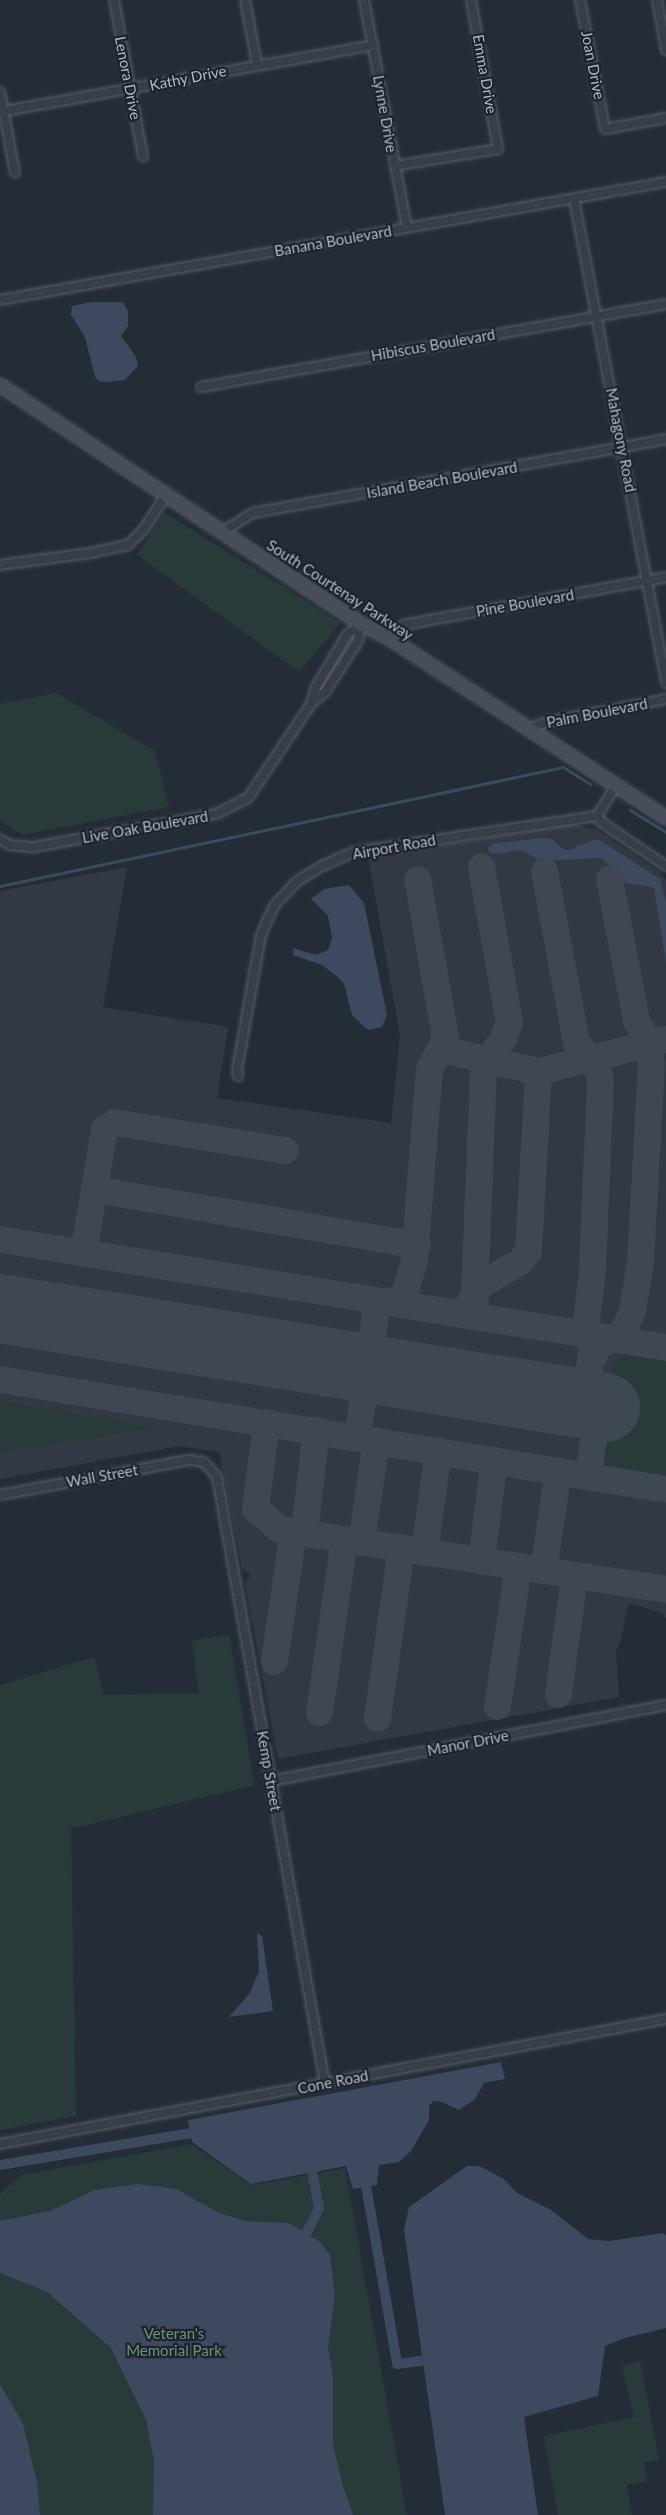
<!DOCTYPE html>
<style>
body{margin:0}
#map{position:relative;width:666px;height:2515px;overflow:hidden;background:#242c38;font-family:Lato,sans-serif}
div>[style]{position:absolute}
.airport>*{inset:0;background:#323945}
.green>*{inset:0;background:#293a3b}
.water>*{inset:0;background:#3c495f}
.stream>*{height:3px;margin:-1.5px;padding:0 1.5px;transform-origin:1.5px;border-radius:1.5px;background:#3c495f}
.canal>*{height:10px;margin:-5px;padding:0 5px;transform-origin:5px;border-radius:5px;background:#3c495f}
.taxiway>*{height:27px;margin:-13.5px;padding:0 13.5px;transform-origin:13.5px;border-radius:13.5px;background:#3f4754}
.runway>*{height:69px;margin:-34.5px;padding:0 34.5px;transform-origin:34.5px;border-radius:34.5px;background:#3f4754}
.roads{filter:drop-shadow(0 0 2px #565c66) drop-shadow(0 0 2px #565c66)}
.minor>*{height:8px;margin:-4px;padding:0 4px;transform-origin:4px;border-radius:4px;background:#383e48}
.secondary>*{height:12px;margin:-6px;padding:0 6px;transform-origin:6px;border-radius:6px;background:#464d5b}
span{translate:-50% -50%;white-space:nowrap;text-align:center;line-height:1.15;-webkit-text-stroke:4.5px #1d232d;paint-order:stroke}
.street-label{font-size:15px;color:#b3b9c4}
.park-label{font-size:15px;color:#6c9376}
</style>
<div id="map">
<div class="airport">
<i style="clip-path:polygon(574px 824px,597px 830px,657px 870px,666px 880px,666px 1619px,662px 1613px,629px 1603px,620px 1643px,616px 1652px,619px 1697px,278px 1759px,245px 1583px,251px 1575px,242px 1568px,219px 1452px,179px 1446px,0 1479px,0 891px,127px 867px,103px 1007px,228px 1027px,217px 1098px,391px 1123px,400px 1035px,368px 857px)"></i>
</div>
<div class="green">
<i style="clip-path:polygon(164px 512px,341px 623px,299px 672px,137px 555px)"></i>
<i style="clip-path:polygon(56px 693px,155px 751px,169px 807px,22px 835px,0 821px,0 704px)"></i>
<i style="clip-path:polygon(631px 1351px,666px 1358px,666px 1478px,608px 1467px,603px 1463px,601px 1455px,614px 1362px)"></i>
<i style="clip-path:polygon(0 1401px,162px 1427px,0 1453px)"></i>
<i style="clip-path:polygon(229px 1634px,254px 1785px,71px 1829px,76px 2116px,0 2130px,0 1685px,94px 1657px,104px 1695px,198px 1693px,192px 1641px)"></i>
<i style="clip-path:polygon(191px 2144px,252px 2185px,345px 2168px,407px 2515px,0 2515px,0 2194px,21px 2175px)"></i>
<i style="clip-path:polygon(640px 2361px,659px 2460px,644px 2462px,647px 2481px,627px 2485px,632px 2515px,558px 2515px,544px 2436px,634px 2417px,622px 2365px)"></i>
</div>
<div class="water">
<i style="clip-path:polygon(91px 302px,123px 302px,128px 311px,128px 326px,121px 336px,136px 357px,138px 366px,125px 380px,108px 382px,99px 381px,95px 377px,85px 337px,71px 315px,72px 306px)"></i>
<i style="clip-path:polygon(543px 838px,552px 839px,564px 850px,573px 850px,577px 846px,598px 839px,660px 879px,666px 903px,666px 963px,654px 889px,651px 887px,625px 883px,621px 874px,600px 858px,541px 861px,521px 850px,496px 854px,491px 853px,488px 849px,490px 845px,496px 843px)"></i>
<i style="clip-path:polygon(349px 885px,364px 903px,387px 1015px,382px 1027px,368px 1030px,352px 1015px,344px 984px,339px 978px,322px 965px,293px 955px,293px 948px,316px 955px,328px 950px,332px 938px,328px 916px,311px 899px,324px 889px)"></i>
<i style="clip-path:polygon(257px 1933px,262px 1936px,273px 2011px,229px 2017px,249px 1994px,259px 1972px)"></i>
<i style="clip-path:polygon(501px 2062px,505px 2079px,484px 2083px,475px 2099px,459px 2110px,442px 2102px,433px 2101px,429px 2106px,429px 2120px,411px 2151px,399px 2162px,379px 2165px,377px 2185px,353px 2189px,346px 2166px,251px 2184px,192px 2142px,188px 2120px)"></i>
<i style="clip-path:polygon(467px 2166px,479px 2166px,504px 2179px,517px 2193px,551px 2210px,588px 2239px,609px 2241px,662px 2233px,666px 2235px,666px 2328px,625px 2338px,605px 2346px,598px 2396px,524px 2417px,538px 2515px,445px 2515px,404px 2230px,409px 2207px)"></i>
<i style="clip-path:polygon(137px 2184px,176px 2189px,219px 2213px,245px 2221px,289px 2223px,320px 2242px,330px 2255px,335px 2296px,328px 2347px,333px 2377px,333px 2444px,343px 2486px,353px 2515px,153px 2515px,154px 2460px,146px 2420px,111px 2348px,47px 2292px,0 2273px,0 2221px,50px 2211px,95px 2190px)"></i>
<i style="clip-path:polygon(0 2384px,23px 2424px,37px 2483px,40px 2515px,0 2515px)"></i>
</div>
<div class="stream">
<i style="left:630px;top:810px;width:42px;rotate:31.4deg"></i>
<i style="left:0;top:886px;width:575px;rotate:-11.93deg"></i>
<i style="left:563px;top:767px;width:32px;rotate:32deg"></i>
</div>
<div class="canal">
<i style="left:0;top:2165px;width:206px;rotate:-9.5deg"></i>
<i style="left:364px;top:2174px;width:193px;rotate:80.1deg"></i>
<i style="left:397px;top:2364px;width:26px;rotate:-7deg"></i>
<i style="left:306px;top:2234px;width:29px;rotate:-63deg"></i>
<i style="left:319px;top:2208px;width:49px;rotate:-100.6deg"></i>
</div>
<div class="taxiway">
<i style="left:544px;top:871px;width:174px;rotate:79.4deg"></i>
<i style="left:576px;top:1042px;width:31px;rotate:50deg"></i>
<i style="left:596px;top:1066px;width:14px;rotate:73deg"></i>
<i style="left:600px;top:1079px;width:192px;rotate:92.4deg"></i>
<i style="left:592px;top:1271px;width:48px;rotate:97.1deg"></i>
<i style="left:586px;top:1319px;width:33px;rotate:81deg"></i>
<i style="left:441px;top:1049px;width:99px;rotate:12.8deg"></i>
<i style="left:538px;top:1071px;width:132px;rotate:-14deg"></i>
<i style="left:94px;top:1189px;width:328px;rotate:9.8deg"></i>
<i style="left:0;top:1239px;width:675px;rotate:9.21deg"></i>
<i style="left:83px;top:1253px;width:126px;rotate:-80.4deg"></i>
<i style="left:104px;top:1129px;width:13px;rotate:-32deg"></i>
<i style="left:115px;top:1122px;width:172px;rotate:9.4deg"></i>
<i style="left:475px;top:1304px;width:9px;rotate:-96deg"></i>
<i style="left:474px;top:1295px;width:11px;rotate:-63deg"></i>
<i style="left:479px;top:1285px;width:48px;rotate:-30.3deg"></i>
<i style="left:520px;top:1261px;width:13px;rotate:-51deg"></i>
<i style="left:528px;top:1251px;width:180px;rotate:-86.8deg"></i>
<i style="left:452px;top:1313px;width:14px;rotate:-17deg"></i>
<i style="left:465px;top:1309px;width:17px;rotate:-57deg"></i>
<i style="left:474px;top:1295px;width:228px;rotate:-87.7deg"></i>
<i style="left:483px;top:1067px;width:36px;rotate:-56deg"></i>
<i style="left:503px;top:1037px;width:16px;rotate:-68deg"></i>
<i style="left:509px;top:1022px;width:158px;rotate:-100.2deg"></i>
<i style="left:592px;top:1358px;width:15px;rotate:-62deg"></i>
<i style="left:599px;top:1345px;width:28px;rotate:-30deg"></i>
<i style="left:623px;top:1331px;width:23px;rotate:-67deg"></i>
<i style="left:632px;top:1310px;width:50px;rotate:-80.7deg"></i>
<i style="left:640px;top:1261px;width:196px;rotate:-86.8deg"></i>
<i style="left:651px;top:1065px;width:22px;rotate:-98deg"></i>
<i style="left:648px;top:1043px;width:26px;rotate:-118deg"></i>
<i style="left:636px;top:1020px;width:144px;rotate:-100.8deg"></i>
<i style="left:0;top:1379px;width:675px;rotate:9.38deg"></i>
<i style="left:266px;top:1422px;width:87px;rotate:97.3deg"></i>
<i style="left:255px;top:1508px;width:32px;rotate:41deg"></i>
<i style="left:279px;top:1529px;width:392px;rotate:8.8deg"></i>
<i style="left:357px;top:1437px;width:136px;rotate:-81.6deg"></i>
<i style="left:377px;top:1302px;width:16px;rotate:-4deg"></i>
<i style="left:393px;top:1301px;width:13px;rotate:-32deg"></i>
<i style="left:404px;top:1294px;width:37px;rotate:-74deg"></i>
<i style="left:414px;top:1258px;width:190px;rotate:-85.5deg"></i>
<i style="left:429px;top:1069px;width:36px;rotate:-63deg"></i>
<i style="left:445px;top:1037px;width:160px;rotate:-100deg"></i>
<i style="left:588px;top:1475px;width:37px;rotate:-82deg"></i>
<i style="left:593px;top:1438px;width:18px;rotate:-99deg"></i>
<i style="left:590px;top:1420px;width:14px;rotate:-120deg"></i>
<i style="left:583px;top:1408px;width:22px;rotate:-159deg"></i>
<i style="left:562px;top:1400px;width:9px;rotate:-18deg"></i>
<i style="left:571px;top:1397px;width:25px;rotate:-50deg"></i>
<i style="left:587px;top:1378px;width:39px;rotate:-80deg"></i>
<i style="left:304px;top:1533px;width:104px;rotate:-83.4deg"></i>
<i style="left:361px;top:1542px;width:103px;rotate:-81.6deg"></i>
<i style="left:424px;top:1552px;width:103px;rotate:-82.2deg"></i>
<i style="left:481px;top:1561px;width:102px;rotate:-82.7deg"></i>
<i style="left:543px;top:1570px;width:101px;rotate:-81.5deg"></i>
<i style="left:274px;top:1661px;width:131px;rotate:-81.7deg"></i>
<i style="left:558px;top:1694px;width:120px;rotate:-82.3deg"></i>
<i style="left:497px;top:1706px;width:141px;rotate:-81.4deg"></i>
<i style="left:319px;top:1712px;width:175px;rotate:-81.8deg"></i>
<i style="left:377px;top:1718px;width:172px;rotate:-82deg"></i>
</div>
<div class="runway">
<i style="left:0;top:1308px;width:613px;rotate:9.29deg"></i>
</div>
<div class="roads">
<div class="minor">
<i style="left:114px;top:0;width:159px;rotate:79.5deg"></i>
<i style="left:245px;top:0;width:66px;rotate:79.5deg"></i>
<i style="left:364px;top:0;width:232px;rotate:79.3deg"></i>
<i style="left:580px;top:0;width:131px;rotate:79deg"></i>
<i style="left:605px;top:129px;width:62px;rotate:-10.2deg"></i>
<i style="left:657px;top:0;width:51px;rotate:79.8deg"></i>
<i style="left:0;top:92px;width:82px;rotate:79.5deg"></i>
<i style="left:4px;top:111px;width:375px;rotate:-10.1deg"></i>
<i style="left:395px;top:166px;width:104px;rotate:-9.4deg"></i>
<i style="left:498px;top:149px;width:151px;rotate:-100.3deg"></i>
<i style="left:574px;top:199px;width:493px;rotate:79.2deg"></i>
<i style="left:0;top:300px;width:676px;rotate:-10.05deg"></i>
<i style="left:201px;top:387px;width:472px;rotate:-10.1deg"></i>
<i style="left:223px;top:532px;width:35px;rotate:-33deg"></i>
<i style="left:252px;top:513px;width:421px;rotate:-10.1deg"></i>
<i style="left:0;top:565px;width:91px;rotate:-7.6deg"></i>
<i style="left:90px;top:553px;width:39px;rotate:-12deg"></i>
<i style="left:128px;top:545px;width:23px;rotate:-45deg"></i>
<i style="left:144px;top:529px;width:40px;rotate:-57.1deg"></i>
<i style="left:392px;top:640px;width:19px;rotate:-54deg"></i>
<i style="left:403px;top:625px;width:267px;rotate:-10.3deg"></i>
<i style="left:311px;top:704px;width:18px;rotate:-74deg"></i>
<i style="left:316px;top:687px;width:61px;rotate:-59.2deg"></i>
<i style="left:347px;top:635px;width:18px;rotate:-38deg"></i>
<i style="left:528px;top:729px;width:20px;rotate:-20deg"></i>
<i style="left:547px;top:722px;width:121px;rotate:-10.9deg"></i>
<i style="left:597px;top:816px;width:7px;rotate:56deg"></i>
<i style="left:601px;top:822px;width:78px;rotate:34.1deg"></i>
<i style="left:0;top:839px;width:11px;rotate:34deg"></i>
<i style="left:9px;top:845px;width:25px;rotate:5deg"></i>
<i style="left:34px;top:847px;width:185px;rotate:-10.3deg"></i>
<i style="left:216px;top:814px;width:36px;rotate:-27deg"></i>
<i style="left:248px;top:798px;width:113px;rotate:-56.2deg"></i>
<i style="left:311px;top:704px;width:18px;rotate:-41deg"></i>
<i style="left:325px;top:692px;width:61px;rotate:-57.1deg"></i>
<i style="left:358px;top:641px;width:17px;rotate:-80deg"></i>
<i style="left:238px;top:1076px;width:6px;rotate:-99deg"></i>
<i style="left:237px;top:1070px;width:137px;rotate:-79.9deg"></i>
<i style="left:261px;top:935px;width:32px;rotate:-66deg"></i>
<i style="left:274px;top:906px;width:33px;rotate:-47deg"></i>
<i style="left:296px;top:882px;width:31px;rotate:-32deg"></i>
<i style="left:322px;top:866px;width:35px;rotate:-24deg"></i>
<i style="left:354px;top:852px;width:246px;rotate:-8.4deg"></i>
<i style="left:597px;top:816px;width:36px;rotate:-58deg"></i>
<i style="left:0;top:1495px;width:192px;rotate:-10.5deg"></i>
<i style="left:189px;top:1460px;width:15px;rotate:8deg"></i>
<i style="left:204px;top:1462px;width:20px;rotate:49deg"></i>
<i style="left:217px;top:1477px;width:617px;rotate:79.91deg"></i>
<i style="left:271px;top:1781px;width:402px;rotate:-10.9deg"></i>
<i style="left:0;top:2144px;width:678px;rotate:-10.63deg"></i>
</div>
<div class="secondary">
<i style="left:0;top:385px;width:433px;rotate:33.5deg"></i>
<i style="left:361px;top:624px;width:35px;rotate:27deg"></i>
<i style="left:392px;top:640px;width:327px;rotate:33deg"></i>
</div>
</div>
<div class="street-label">
<span style="left:593px;top:65px;rotate:79deg">Joan Drive</span>
<span style="left:485px;top:74px;rotate:80deg">Emma Drive</span>
<span style="left:128px;top:78px;rotate:79deg">Lenora Drive</span>
<span style="left:188px;top:78px;rotate:-11deg">Kathy Drive</span>
<span style="left:385px;top:114px;rotate:80deg">Lynne Drive</span>
<span style="left:333px;top:241px;rotate:-10deg">Banana Boulevard</span>
<span style="left:433px;top:345px;rotate:-10deg">Hibiscus Boulevard</span>
<span style="left:621px;top:440px;rotate:79deg">Mahagony Road</span>
<span style="left:442px;top:480px;rotate:-10deg">Island Beach Boulevard</span>
<span style="left:340px;top:590px;rotate:33deg">South Courtenay Parkway</span>
<span style="left:525px;top:603px;rotate:-10deg">Pine Boulevard</span>
<span style="left:597px;top:713px;rotate:-11deg">Palm Boulevard</span>
<span style="left:145px;top:827px;rotate:-10deg">Live Oak Boulevard</span>
<span style="left:394px;top:847px;rotate:-10deg">Airport Road</span>
<span style="left:102px;top:1476px;rotate:-10deg">Wall Street</span>
<span style="left:468px;top:1743px;rotate:-11deg">Manor Drive</span>
<span style="left:269px;top:1771px;rotate:80deg">Kemp Street</span>
<span style="left:333px;top:2082px;rotate:-11deg">Cone Road</span>
</div>
<div class="park-label">
<span style="left:174px;top:2342px">Veteran's<br>Memorial Park</span>
</div>
</div>
